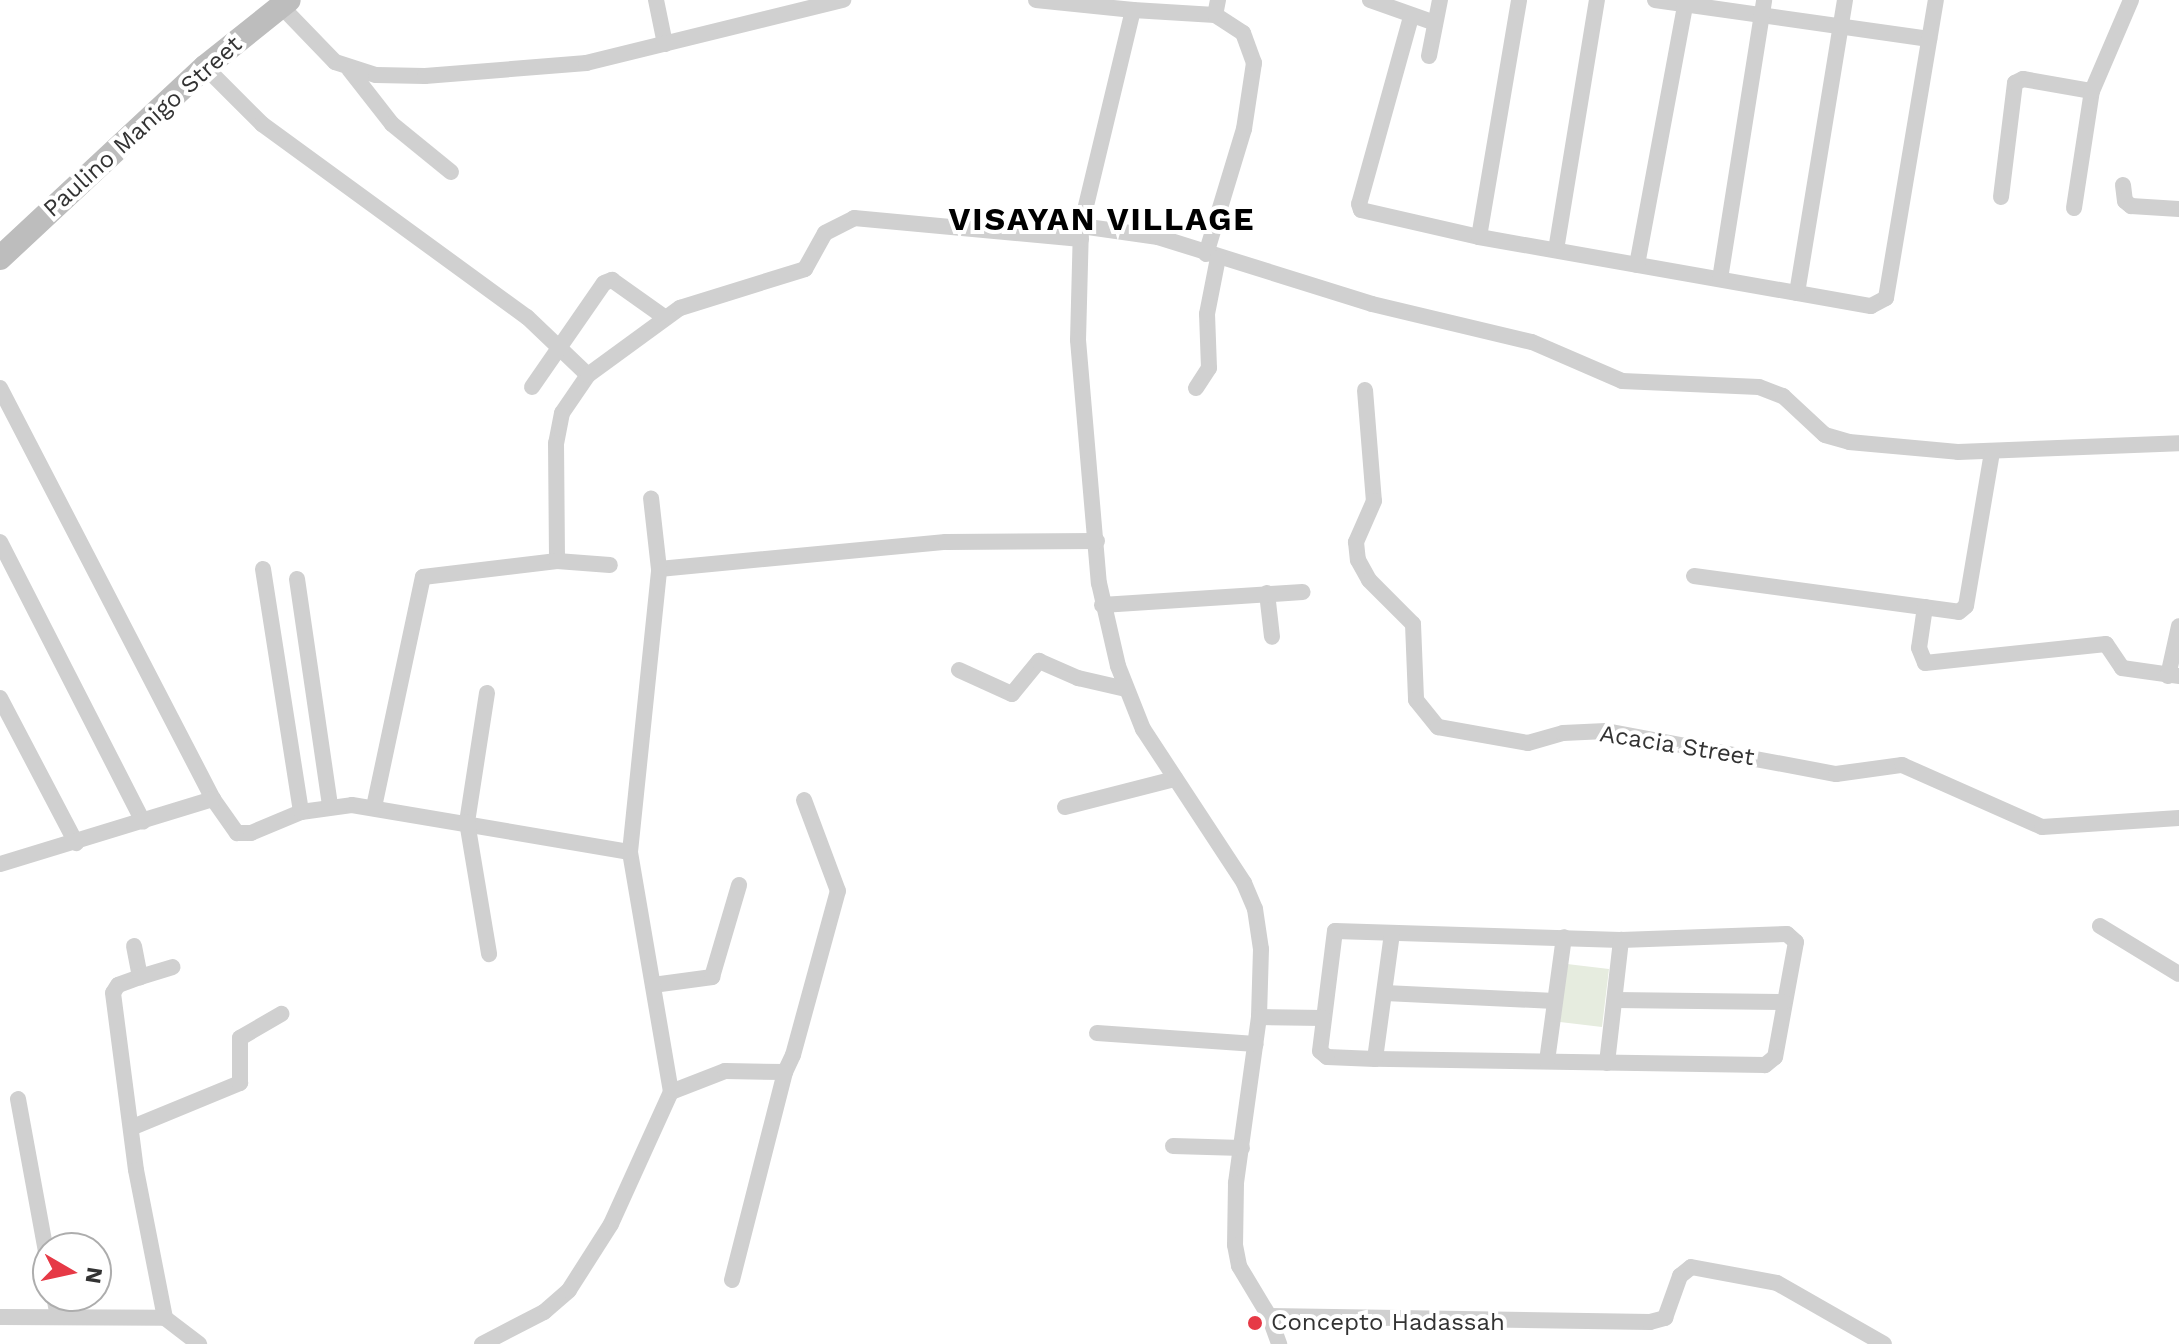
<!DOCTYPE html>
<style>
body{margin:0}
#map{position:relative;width:2179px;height:1344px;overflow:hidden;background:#fff;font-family:"Work Sans",sans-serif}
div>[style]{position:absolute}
.green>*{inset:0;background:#e6ecdf}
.street>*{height:16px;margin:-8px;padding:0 8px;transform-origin:8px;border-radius:8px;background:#d0d0d0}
.secondary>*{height:24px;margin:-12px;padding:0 12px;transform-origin:12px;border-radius:12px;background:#bdbdbd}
.dots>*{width:22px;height:22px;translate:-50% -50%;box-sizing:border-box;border:4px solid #fff;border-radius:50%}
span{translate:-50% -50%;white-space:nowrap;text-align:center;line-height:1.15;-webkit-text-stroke:8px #fff;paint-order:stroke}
.street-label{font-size:24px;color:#333}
.poi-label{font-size:24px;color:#333}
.left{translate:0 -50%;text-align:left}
.district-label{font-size:32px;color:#000;font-weight:700;letter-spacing:2px}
.north{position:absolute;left:32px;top:1232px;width:80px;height:80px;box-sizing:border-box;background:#fff;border:2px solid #adadad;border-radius:50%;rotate:99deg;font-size:22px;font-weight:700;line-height:32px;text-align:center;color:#333}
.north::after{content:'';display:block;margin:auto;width:28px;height:36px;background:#e63946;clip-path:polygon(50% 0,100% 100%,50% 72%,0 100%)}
</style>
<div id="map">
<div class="green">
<i style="clip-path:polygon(1567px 964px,1609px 969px,1602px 1027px,1560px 1022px)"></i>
</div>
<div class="street">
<i style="left:656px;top:0;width:45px;rotate:78.4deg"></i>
<i style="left:1036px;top:0;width:98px;rotate:5.9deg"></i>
<i style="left:1218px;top:0;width:15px;rotate:101deg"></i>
<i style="left:1215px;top:15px;width:82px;rotate:-176.5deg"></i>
<i style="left:1133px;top:10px;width:222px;rotate:103.5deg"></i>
<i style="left:1081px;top:226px;width:114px;rotate:91.5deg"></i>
<i style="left:1078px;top:340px;width:244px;rotate:85.1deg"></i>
<i style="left:1099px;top:583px;width:85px;rotate:77.1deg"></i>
<i style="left:1118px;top:666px;width:68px;rotate:68.4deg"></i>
<i style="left:1143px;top:729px;width:184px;rotate:56.7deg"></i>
<i style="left:1244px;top:883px;width:28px;rotate:67deg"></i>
<i style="left:1255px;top:909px;width:40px;rotate:81.5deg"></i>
<i style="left:1261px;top:949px;width:68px;rotate:91.7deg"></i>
<i style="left:1259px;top:1017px;width:168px;rotate:97.9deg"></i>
<i style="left:1236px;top:1183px;width:62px;rotate:90.9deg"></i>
<i style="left:1235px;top:1245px;width:21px;rotate:79deg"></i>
<i style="left:1239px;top:1266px;width:58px;rotate:59deg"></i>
<i style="left:1269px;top:1316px;width:30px;rotate:70deg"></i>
<i style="left:1370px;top:0;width:69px;rotate:19.5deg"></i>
<i style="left:1655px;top:0;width:277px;rotate:8.1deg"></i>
<i style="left:281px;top:6px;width:78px;rotate:46deg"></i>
<i style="left:335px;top:62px;width:43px;rotate:17.6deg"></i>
<i style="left:376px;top:75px;width:49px;rotate:1.2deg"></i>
<i style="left:425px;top:76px;width:162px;rotate:-4.6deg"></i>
<i style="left:586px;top:63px;width:265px;rotate:-13.8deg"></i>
<i style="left:1411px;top:17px;width:194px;rotate:105.5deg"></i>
<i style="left:1359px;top:204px;width:6px;rotate:72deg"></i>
<i style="left:1361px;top:210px;width:121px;rotate:12.9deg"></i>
<i style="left:1479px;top:237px;width:398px;rotate:10deg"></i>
<i style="left:1871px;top:306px;width:17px;rotate:-28deg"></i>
<i style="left:1886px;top:298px;width:302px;rotate:-80.5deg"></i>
<i style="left:1429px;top:56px;width:57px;rotate:-78.9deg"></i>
<i style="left:205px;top:67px;width:81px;rotate:45deg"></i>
<i style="left:262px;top:124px;width:328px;rotate:36.1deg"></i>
<i style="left:527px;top:317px;width:84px;rotate:43.6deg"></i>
<i style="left:588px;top:375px;width:46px;rotate:124.4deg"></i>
<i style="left:562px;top:413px;width:31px;rotate:101deg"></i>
<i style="left:556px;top:443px;width:118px;rotate:89.5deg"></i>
<i style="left:349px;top:69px;width:70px;rotate:52deg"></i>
<i style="left:392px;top:124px;width:76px;rotate:39.1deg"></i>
<i style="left:2123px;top:185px;width:16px;rotate:83deg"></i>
<i style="left:2125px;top:201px;width:8px;rotate:40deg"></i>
<i style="left:2131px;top:206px;width:48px;rotate:3.6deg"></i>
<i style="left:2001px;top:197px;width:115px;rotate:-83deg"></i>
<i style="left:2015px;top:83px;width:9px;rotate:-27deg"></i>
<i style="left:2023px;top:79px;width:70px;rotate:9.9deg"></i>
<i style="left:2074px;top:208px;width:118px;rotate:-81.3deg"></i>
<i style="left:2092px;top:91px;width:99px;rotate:-66.8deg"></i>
<i style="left:1081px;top:226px;width:78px;rotate:8.1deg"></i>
<i style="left:1158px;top:237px;width:224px;rotate:17.4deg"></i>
<i style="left:1372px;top:304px;width:164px;rotate:13.4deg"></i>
<i style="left:1532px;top:342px;width:98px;rotate:23.4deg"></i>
<i style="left:1622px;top:381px;width:137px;rotate:2.5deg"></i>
<i style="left:1759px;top:387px;width:26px;rotate:21deg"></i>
<i style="left:1783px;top:396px;width:57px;rotate:42.9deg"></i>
<i style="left:1825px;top:435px;width:25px;rotate:16deg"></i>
<i style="left:1849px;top:442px;width:109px;rotate:5.2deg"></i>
<i style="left:1958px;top:452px;width:221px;rotate:-2.3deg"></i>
<i style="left:1479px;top:237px;width:240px;rotate:-80.4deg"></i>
<i style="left:1556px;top:250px;width:253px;rotate:-80.7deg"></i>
<i style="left:1206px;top:254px;width:131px;rotate:-73.1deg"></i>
<i style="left:1244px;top:129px;width:67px;rotate:-81.4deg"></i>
<i style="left:1254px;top:63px;width:32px;rotate:-110deg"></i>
<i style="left:1243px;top:33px;width:33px;rotate:-147deg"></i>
<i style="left:1637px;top:265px;width:269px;rotate:-79.5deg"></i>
<i style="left:1720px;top:279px;width:282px;rotate:-81deg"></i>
<i style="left:1797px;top:293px;width:297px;rotate:-80.7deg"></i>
<i style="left:588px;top:375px;width:114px;rotate:-36.1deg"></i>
<i style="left:680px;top:308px;width:131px;rotate:-17.3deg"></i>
<i style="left:805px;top:269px;width:41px;rotate:-60.9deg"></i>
<i style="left:825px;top:233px;width:33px;rotate:-27deg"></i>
<i style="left:854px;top:218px;width:228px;rotate:5.3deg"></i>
<i style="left:532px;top:387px;width:126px;rotate:-55.3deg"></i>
<i style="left:604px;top:283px;width:9px;rotate:-21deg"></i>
<i style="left:612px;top:280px;width:64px;rotate:35.4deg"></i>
<i style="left:0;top:388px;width:463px;rotate:62.6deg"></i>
<i style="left:213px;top:799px;width:42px;rotate:54.8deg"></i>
<i style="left:237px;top:833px;width:14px"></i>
<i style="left:251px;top:833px;width:54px;rotate:-22.8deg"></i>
<i style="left:301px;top:812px;width:51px;rotate:-7.8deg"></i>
<i style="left:352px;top:805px;width:282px;rotate:9.6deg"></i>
<i style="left:1196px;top:388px;width:24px;rotate:-57deg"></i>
<i style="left:1209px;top:368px;width:54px;rotate:-92.1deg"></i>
<i style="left:1207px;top:314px;width:57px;rotate:-78.9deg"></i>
<i style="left:1365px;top:390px;width:111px;rotate:85.4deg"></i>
<i style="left:1374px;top:501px;width:45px;rotate:113.7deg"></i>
<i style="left:1356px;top:542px;width:18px;rotate:84deg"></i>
<i style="left:1358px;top:560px;width:23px;rotate:61deg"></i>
<i style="left:1369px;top:580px;width:62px;rotate:45deg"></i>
<i style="left:1413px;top:624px;width:76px;rotate:87.7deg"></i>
<i style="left:1416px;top:700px;width:35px;rotate:51deg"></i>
<i style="left:1438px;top:727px;width:91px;rotate:10.1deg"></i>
<i style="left:1528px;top:743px;width:36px;rotate:-16deg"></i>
<i style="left:1563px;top:733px;width:43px;rotate:-2.7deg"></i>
<i style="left:1606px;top:731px;width:234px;rotate:10.6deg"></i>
<i style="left:1836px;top:774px;width:67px;rotate:-7.8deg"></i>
<i style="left:1902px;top:765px;width:153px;rotate:23.9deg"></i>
<i style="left:2042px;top:827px;width:137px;rotate:-3.8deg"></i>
<i style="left:0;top:542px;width:314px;rotate:62.9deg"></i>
<i style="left:263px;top:569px;width:246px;rotate:81.1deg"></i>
<i style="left:659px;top:569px;width:288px;rotate:-5.4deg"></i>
<i style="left:946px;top:542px;width:151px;rotate:-0.4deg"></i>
<i style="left:1694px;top:576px;width:267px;rotate:7.7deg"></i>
<i style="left:1959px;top:612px;width:9px;rotate:-41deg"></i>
<i style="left:1966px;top:606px;width:156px;rotate:-80.4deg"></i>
<i style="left:297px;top:579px;width:229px;rotate:81.7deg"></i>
<i style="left:1267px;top:593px;width:44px;rotate:83.5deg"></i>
<i style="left:1102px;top:605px;width:201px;rotate:-3.7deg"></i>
<i style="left:1925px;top:607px;width:41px;rotate:98.3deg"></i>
<i style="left:1919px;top:648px;width:16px;rotate:68deg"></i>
<i style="left:1925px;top:663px;width:182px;rotate:-6deg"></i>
<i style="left:2106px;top:644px;width:29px;rotate:56deg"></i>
<i style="left:2122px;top:668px;width:58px;rotate:8deg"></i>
<i style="left:959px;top:670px;width:58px;rotate:24.4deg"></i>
<i style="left:1012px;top:694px;width:43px;rotate:-50.7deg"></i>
<i style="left:1039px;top:661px;width:43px;rotate:23.6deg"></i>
<i style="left:1078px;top:678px;width:49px;rotate:12.9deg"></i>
<i style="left:2168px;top:676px;width:51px;rotate:-77.6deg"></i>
<i style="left:487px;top:693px;width:131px;rotate:98.8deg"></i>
<i style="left:467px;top:822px;width:134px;rotate:80.5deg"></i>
<i style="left:0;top:698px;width:164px;rotate:62.3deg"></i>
<i style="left:374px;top:807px;width:235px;rotate:-78deg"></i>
<i style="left:423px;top:577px;width:135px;rotate:-6.8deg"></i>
<i style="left:557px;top:561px;width:53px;rotate:4.3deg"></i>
<i style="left:1065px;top:807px;width:114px;rotate:-14.3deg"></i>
<i style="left:0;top:864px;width:223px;rotate:-17deg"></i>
<i style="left:2100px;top:926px;width:92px;rotate:31.3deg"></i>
<i style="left:1335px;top:931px;width:286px;rotate:1.8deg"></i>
<i style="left:1621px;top:940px;width:166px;rotate:-2.1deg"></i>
<i style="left:1787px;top:934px;width:12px;rotate:42deg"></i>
<i style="left:1796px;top:942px;width:117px;rotate:100.3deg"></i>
<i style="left:1775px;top:1057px;width:13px;rotate:141deg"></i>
<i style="left:1765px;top:1065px;width:390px;rotate:-179.1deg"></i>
<i style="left:1375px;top:1059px;width:48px;rotate:-177.6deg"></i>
<i style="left:1327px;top:1057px;width:9px;rotate:-139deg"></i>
<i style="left:1320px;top:1051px;width:121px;rotate:-82.9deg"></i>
<i style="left:134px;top:946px;width:32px;rotate:79deg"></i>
<i style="left:140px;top:977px;width:23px;rotate:160deg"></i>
<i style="left:118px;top:985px;width:9px;rotate:122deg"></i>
<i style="left:113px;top:993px;width:178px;rotate:82.6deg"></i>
<i style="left:136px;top:1170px;width:151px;rotate:78.9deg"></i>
<i style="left:140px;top:977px;width:34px;rotate:-17deg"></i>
<i style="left:653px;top:985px;width:60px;rotate:-7.7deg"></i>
<i style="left:712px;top:977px;width:96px;rotate:-73.6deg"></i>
<i style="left:1385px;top:993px;width:170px;rotate:2.7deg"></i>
<i style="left:1615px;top:1000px;width:169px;rotate:0.7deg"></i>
<i style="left:1259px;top:1017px;width:64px;rotate:0.9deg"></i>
<i style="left:1097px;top:1033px;width:159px;rotate:4deg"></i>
<i style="left:1375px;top:1059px;width:126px;rotate:-82.3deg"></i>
<i style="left:1547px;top:1061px;width:125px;rotate:-82.2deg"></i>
<i style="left:1607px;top:1063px;width:124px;rotate:-83.5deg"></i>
<i style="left:671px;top:1092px;width:58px;rotate:-21.3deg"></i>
<i style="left:725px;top:1071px;width:60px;rotate:1deg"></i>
<i style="left:785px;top:1072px;width:19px;rotate:-65deg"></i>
<i style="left:793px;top:1055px;width:170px;rotate:-74.7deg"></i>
<i style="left:838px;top:891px;width:97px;rotate:-110.5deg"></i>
<i style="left:18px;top:1099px;width:167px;rotate:79.6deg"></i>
<i style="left:133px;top:1127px;width:116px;rotate:-22.4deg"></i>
<i style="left:240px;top:1083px;width:45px;rotate:-90deg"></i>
<i style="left:240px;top:1038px;width:48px;rotate:-30.3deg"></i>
<i style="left:1173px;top:1146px;width:69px;rotate:1.7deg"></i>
<i style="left:732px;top:1280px;width:215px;rotate:-75.7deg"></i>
<i style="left:54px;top:1296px;width:21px;rotate:79deg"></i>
<i style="left:1269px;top:1316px;width:381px;rotate:0.9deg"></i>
<i style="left:1650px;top:1322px;width:16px;rotate:-15deg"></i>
<i style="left:1665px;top:1318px;width:45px;rotate:-70.3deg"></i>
<i style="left:1680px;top:1276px;width:14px;rotate:-39deg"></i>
<i style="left:1691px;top:1267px;width:87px;rotate:10.5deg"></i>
<i style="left:1777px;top:1283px;width:123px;rotate:29.7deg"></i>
<i style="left:0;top:1317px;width:165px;rotate:0.3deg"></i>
<i style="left:165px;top:1318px;width:43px;rotate:37.4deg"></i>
<i style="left:482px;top:1344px;width:70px;rotate:-27.3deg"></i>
<i style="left:544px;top:1312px;width:33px;rotate:-41deg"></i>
<i style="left:569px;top:1290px;width:78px;rotate:-57.5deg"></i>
<i style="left:611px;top:1224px;width:145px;rotate:-65.6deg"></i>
<i style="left:671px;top:1092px;width:243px;rotate:-99.7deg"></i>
<i style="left:630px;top:852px;width:284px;rotate:-84.1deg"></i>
<i style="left:659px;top:569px;width:71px;rotate:-96.4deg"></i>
</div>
<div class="secondary">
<i style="left:0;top:258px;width:280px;rotate:-43deg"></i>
<i style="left:205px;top:67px;width:107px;rotate:-38.6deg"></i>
</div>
<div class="dots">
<i style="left:1255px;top:1323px;background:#e63946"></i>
</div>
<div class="street-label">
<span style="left:143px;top:127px;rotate:-42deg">Paulino Manigo Street</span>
<span style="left:1677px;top:746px;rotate:9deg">Acacia Street</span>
</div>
<div class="poi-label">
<span class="left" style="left:1271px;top:1323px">Concepto Hadassah</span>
</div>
<div class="district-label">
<span style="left:1102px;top:219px">VISAYAN VILLAGE</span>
</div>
<div class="north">N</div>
</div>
